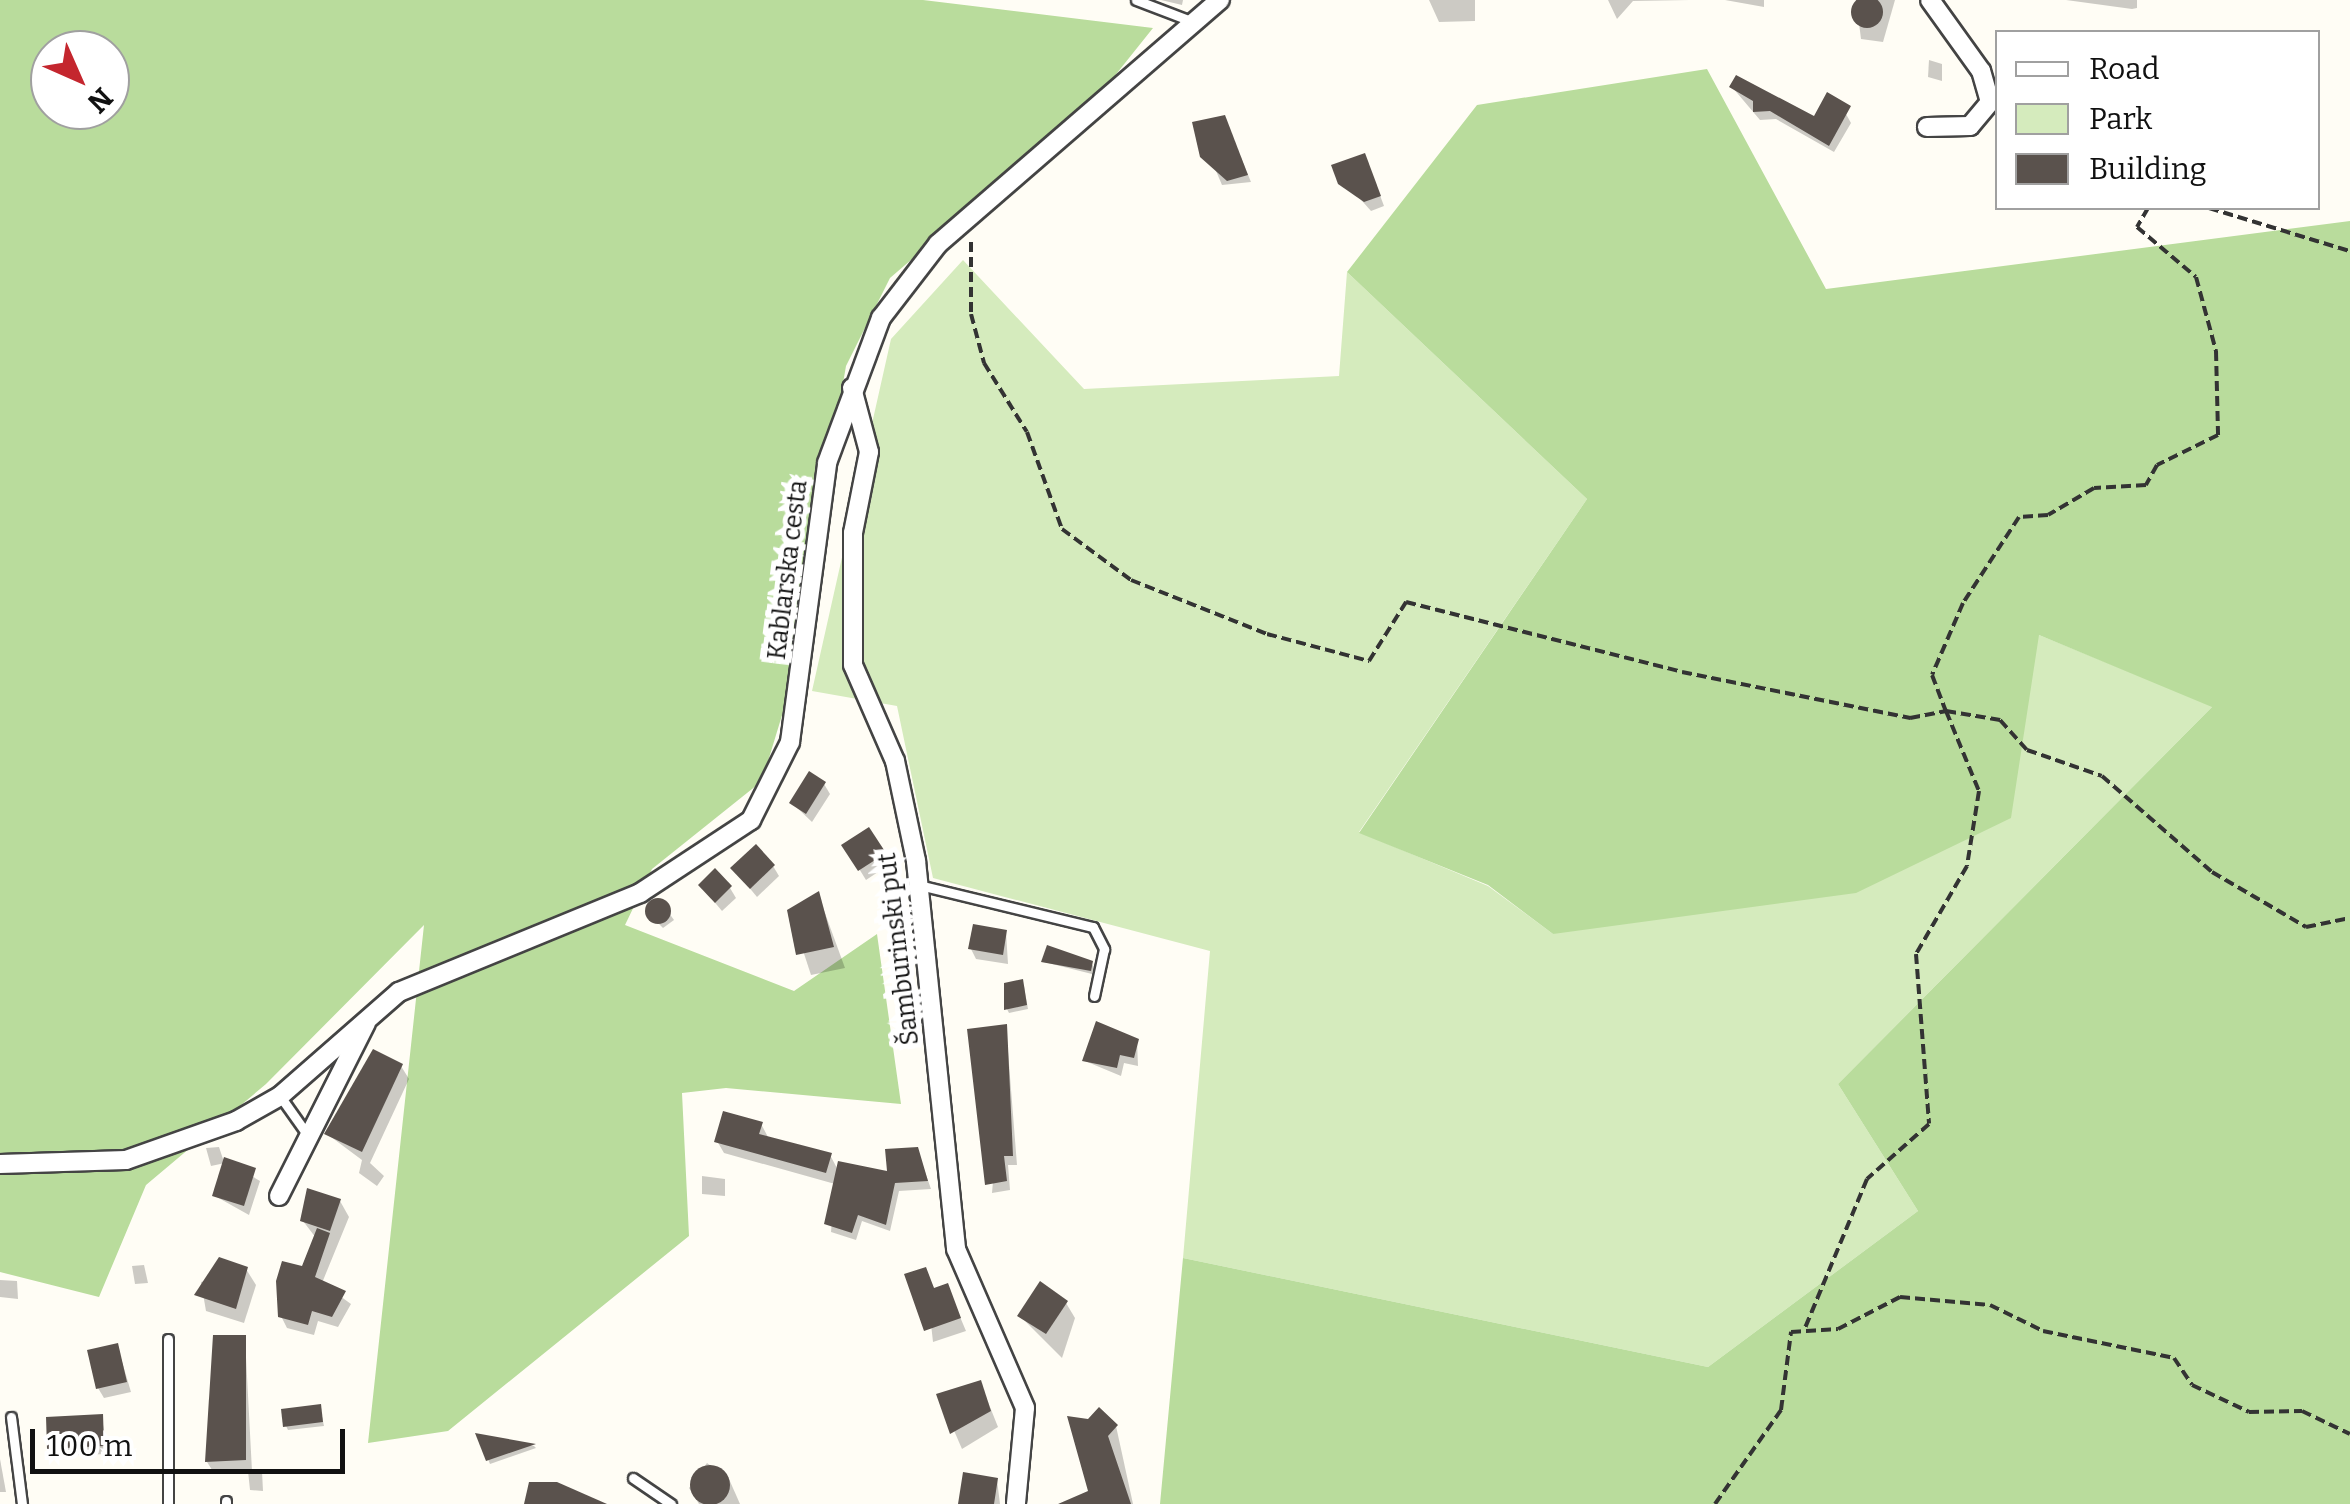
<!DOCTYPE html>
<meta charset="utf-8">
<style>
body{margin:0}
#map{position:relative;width:2350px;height:1504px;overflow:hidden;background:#fffdf5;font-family:Bitter,serif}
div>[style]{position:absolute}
.green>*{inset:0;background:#d5ebbd}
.forest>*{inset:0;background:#b9dc9c}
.shadow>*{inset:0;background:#0003}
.building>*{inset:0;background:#5a524d}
.round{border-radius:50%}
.path>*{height:4px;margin-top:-2px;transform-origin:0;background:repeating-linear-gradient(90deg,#333 0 10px,transparent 0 15px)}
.roads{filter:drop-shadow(2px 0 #444) drop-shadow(-2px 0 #444) drop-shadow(0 2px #444) drop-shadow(0 -2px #444)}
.service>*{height:9px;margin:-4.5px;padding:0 4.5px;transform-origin:4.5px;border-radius:4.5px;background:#fff}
.minor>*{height:18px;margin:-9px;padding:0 9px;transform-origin:9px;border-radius:9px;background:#fff}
span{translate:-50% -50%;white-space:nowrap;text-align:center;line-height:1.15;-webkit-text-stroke:10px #fff;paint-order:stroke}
.street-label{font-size:25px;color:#111}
.legend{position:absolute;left:1995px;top:30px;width:325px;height:180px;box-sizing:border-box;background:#fff;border:2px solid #a0a0a0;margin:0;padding:12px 18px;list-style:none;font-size:30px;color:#111}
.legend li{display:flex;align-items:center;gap:20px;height:50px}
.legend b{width:50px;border:2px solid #a0a0a0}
.north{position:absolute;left:30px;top:30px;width:100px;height:100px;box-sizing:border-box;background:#fff;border:2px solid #a0a0a0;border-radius:50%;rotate:135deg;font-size:28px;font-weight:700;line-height:40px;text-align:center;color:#111}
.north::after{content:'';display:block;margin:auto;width:35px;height:45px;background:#c4262e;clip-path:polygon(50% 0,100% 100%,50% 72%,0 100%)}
.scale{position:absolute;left:30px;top:1429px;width:315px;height:45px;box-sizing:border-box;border:5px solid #111;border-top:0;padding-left:12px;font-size:30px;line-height:35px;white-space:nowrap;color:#111;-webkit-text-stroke:8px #fff;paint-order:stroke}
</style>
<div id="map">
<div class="green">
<i style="clip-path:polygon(963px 260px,1084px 389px,1339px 376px,1347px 272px,1587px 499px,1359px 832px,1488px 886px,1553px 934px,2039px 635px,2213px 706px,1838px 1084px,1918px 1211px,1708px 1367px,1183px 1258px,1210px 951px,933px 878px,897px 706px,812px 691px,891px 339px)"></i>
</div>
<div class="forest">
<i style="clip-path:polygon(evenodd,0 0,923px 0,1153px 28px,1093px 103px,890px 278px,846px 366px,790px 689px,762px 781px,652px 869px,625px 925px,794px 991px,877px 934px,901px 1104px,726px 1088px,682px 1093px,689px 1236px,448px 1431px,368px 1443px,424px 925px,266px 1084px,146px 1185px,99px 1297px,0 1272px,0 0,50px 50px,110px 50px,110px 110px,50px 110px,50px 50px)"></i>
<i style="clip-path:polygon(1707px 69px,1826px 289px,2350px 221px,2350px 1504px,1160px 1504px,1183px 1258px,1708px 1367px,1918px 1211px,1838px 1084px,2212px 707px,2039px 635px,2011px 818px,1856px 893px,1553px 934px,1488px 885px,1359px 833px,1587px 499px,1347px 272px,1477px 105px)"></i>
</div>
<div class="shadow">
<i style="clip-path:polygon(1161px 0,1183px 0,1182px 5px)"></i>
<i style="clip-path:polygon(1429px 0,1475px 0,1475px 21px,1439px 22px)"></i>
<i style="clip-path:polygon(1608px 0,1690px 0,1633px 1px,1617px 19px)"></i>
<i style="clip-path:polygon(1725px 0,1764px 0,1764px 7px)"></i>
<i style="clip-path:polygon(1856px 0,1895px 0,1883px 42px,1861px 39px)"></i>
<i style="clip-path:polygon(2066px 0,2137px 0,2137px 8px,2132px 9px)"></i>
<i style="clip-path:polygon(1929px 60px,1942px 64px,1942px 81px,1928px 77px)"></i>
<i style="clip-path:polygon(1732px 87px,1815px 119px,1846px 114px,1851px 123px,1834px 152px,1776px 119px,1760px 120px)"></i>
<i style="clip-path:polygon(1196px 124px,1240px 155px,1251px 182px,1222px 185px)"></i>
<i style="clip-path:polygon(1369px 166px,1384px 206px,1371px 211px,1340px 176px)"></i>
<i style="clip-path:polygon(824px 784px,830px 794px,812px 822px,792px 803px)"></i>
<i style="clip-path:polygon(868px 831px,890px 864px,866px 880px,845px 846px)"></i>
<i style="clip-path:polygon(773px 866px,779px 876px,757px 897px,733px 868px)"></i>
<i style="clip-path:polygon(701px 886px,730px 888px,736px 898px,722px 911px)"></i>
<i style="clip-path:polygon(818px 894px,845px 968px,811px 975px,790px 911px)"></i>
<i style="clip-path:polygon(659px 899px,674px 920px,663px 928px,645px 910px)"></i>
<i style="clip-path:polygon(1006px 932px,1008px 964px,976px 959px,971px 949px)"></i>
<i style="clip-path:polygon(1044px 962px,1091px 963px,1094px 967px,1092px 974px)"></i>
<i style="clip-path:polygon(1024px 986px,1028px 1009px,1009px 1013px,1007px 1009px)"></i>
<i style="clip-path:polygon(1006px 1026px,1017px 1165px,1008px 1165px,1010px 1190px,992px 1193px)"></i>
<i style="clip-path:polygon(1137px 1041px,1138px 1066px,1124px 1063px,1121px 1076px,1085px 1061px)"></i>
<i style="clip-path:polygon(401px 1066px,409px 1079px,370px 1163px,384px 1176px,377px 1186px,359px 1173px,362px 1160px,327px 1134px)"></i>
<i style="clip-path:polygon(761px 1124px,768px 1137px,830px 1155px,838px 1170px,890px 1174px,917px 1149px,931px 1189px,899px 1191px,890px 1231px,862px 1221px,856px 1240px,831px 1232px,835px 1184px,724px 1153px,717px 1141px)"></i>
<i style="clip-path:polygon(219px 1147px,223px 1159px,260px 1181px,249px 1215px,215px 1196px,225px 1163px,211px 1166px,206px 1148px)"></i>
<i style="clip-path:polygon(702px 1176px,725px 1179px,725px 1196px,702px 1194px)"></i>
<i style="clip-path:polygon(340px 1201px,349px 1217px,322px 1283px,351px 1304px,338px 1327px,318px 1321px,314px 1335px,287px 1328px,281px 1316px,316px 1238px,303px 1221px)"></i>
<i style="clip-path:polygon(144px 1265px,148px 1283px,135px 1284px,132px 1266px)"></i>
<i style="clip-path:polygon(246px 1269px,256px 1285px,244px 1323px,206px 1311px,201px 1282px)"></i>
<i style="clip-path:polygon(925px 1270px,935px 1290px,947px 1286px,966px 1331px,933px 1342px)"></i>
<i style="clip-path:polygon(0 1280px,17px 1281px,18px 1299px,0 1297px)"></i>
<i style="clip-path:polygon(1066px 1303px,1075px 1318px,1062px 1358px,1020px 1316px)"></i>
<i style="clip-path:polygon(245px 1338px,252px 1471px,262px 1471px,263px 1491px,250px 1490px,248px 1471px,214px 1473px,207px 1462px)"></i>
<i style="clip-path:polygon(117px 1345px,131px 1392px,104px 1398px,98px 1388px)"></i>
<i style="clip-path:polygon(980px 1382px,998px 1427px,962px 1449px,939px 1396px)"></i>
<i style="clip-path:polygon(320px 1407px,324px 1426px,288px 1430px,286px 1426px)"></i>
<i style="clip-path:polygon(102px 1417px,107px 1454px,54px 1456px,49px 1448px)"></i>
<i style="clip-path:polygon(1070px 1419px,1116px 1426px,1133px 1504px,1098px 1504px)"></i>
<i style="clip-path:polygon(479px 1437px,534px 1446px,536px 1448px,490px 1464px)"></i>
<i style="clip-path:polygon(0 1459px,6px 1492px,0 1492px)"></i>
<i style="clip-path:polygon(707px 1463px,729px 1479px,740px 1504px,699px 1504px,689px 1488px)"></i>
<i style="clip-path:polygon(997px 1480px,1000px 1504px,960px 1504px)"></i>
</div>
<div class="building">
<i class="round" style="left:1851px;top:-4px;width:32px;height:32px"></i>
<i style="clip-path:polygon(1736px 75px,1814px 116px,1827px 92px,1851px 106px,1829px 146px,1770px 111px,1753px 112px,1753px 101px,1729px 87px)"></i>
<i style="clip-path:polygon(1225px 115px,1248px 175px,1227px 181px,1200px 157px,1192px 122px)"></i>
<i style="clip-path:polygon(1365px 153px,1381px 196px,1364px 202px,1338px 184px,1331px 165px)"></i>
<i style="clip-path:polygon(809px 771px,826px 782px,806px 814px,789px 803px)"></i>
<i style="clip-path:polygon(869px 827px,886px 853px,858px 871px,841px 845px)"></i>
<i style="clip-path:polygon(756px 844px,775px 865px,750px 889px,730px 868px)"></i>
<i style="clip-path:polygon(715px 868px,732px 886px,715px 903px,698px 885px)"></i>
<i style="clip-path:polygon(819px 891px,834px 947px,796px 955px,787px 910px)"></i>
<i class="round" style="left:645px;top:898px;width:26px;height:26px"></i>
<i style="clip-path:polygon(973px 924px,1007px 930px,1003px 955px,968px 949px)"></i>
<i style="clip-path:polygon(1047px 945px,1093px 961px,1091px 971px,1041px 962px)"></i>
<i style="clip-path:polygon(1023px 979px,1027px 1005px,1004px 1010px,1004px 983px)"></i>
<i style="clip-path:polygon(1096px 1021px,1139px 1039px,1134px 1058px,1120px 1055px,1117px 1068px,1082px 1061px)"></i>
<i style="clip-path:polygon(1007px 1024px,1013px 1156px,1004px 1156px,1007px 1181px,985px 1185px,967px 1029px)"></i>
<i style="clip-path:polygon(373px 1049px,403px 1064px,362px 1152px,324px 1134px)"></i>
<i style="clip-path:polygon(723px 1111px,763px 1122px,759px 1134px,832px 1153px,826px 1173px,714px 1142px)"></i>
<i style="clip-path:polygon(918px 1147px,928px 1181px,895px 1183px,886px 1225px,858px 1215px,852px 1233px,824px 1224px,838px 1161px,887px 1171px,885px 1149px)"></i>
<i style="clip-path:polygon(224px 1157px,256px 1168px,244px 1206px,212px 1196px)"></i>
<i style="clip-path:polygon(307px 1188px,341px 1199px,330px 1231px,300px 1221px)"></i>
<i style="clip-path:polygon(317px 1228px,330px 1233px,315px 1277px,346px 1291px,332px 1317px,312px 1311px,308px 1325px,278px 1317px,276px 1281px,282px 1261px,302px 1266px)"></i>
<i style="clip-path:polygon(219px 1257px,248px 1267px,236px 1309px,194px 1295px)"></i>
<i style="clip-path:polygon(926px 1267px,934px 1288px,948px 1283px,961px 1318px,924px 1331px,904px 1274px)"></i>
<i style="clip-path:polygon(1040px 1281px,1068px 1301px,1046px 1334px,1017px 1316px)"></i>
<i style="clip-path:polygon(213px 1335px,246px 1335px,246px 1460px,205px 1462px)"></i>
<i style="clip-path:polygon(118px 1343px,127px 1382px,96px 1389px,87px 1350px)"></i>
<i style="clip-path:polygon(981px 1380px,991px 1411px,950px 1434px,936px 1394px)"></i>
<i style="clip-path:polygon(321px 1404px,323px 1422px,283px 1427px,281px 1409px)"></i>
<i style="clip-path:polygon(1099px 1407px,1118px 1425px,1108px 1436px,1131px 1504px,1058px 1504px,1088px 1491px,1067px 1416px,1088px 1419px)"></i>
<i style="clip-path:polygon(103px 1414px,104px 1446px,47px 1449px,46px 1417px)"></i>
<i style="clip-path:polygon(475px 1433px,536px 1444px,486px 1461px)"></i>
<i class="round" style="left:690px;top:1465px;width:40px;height:40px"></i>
<i style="clip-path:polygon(963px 1472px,998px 1478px,994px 1504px,958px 1504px)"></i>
<i style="clip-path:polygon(529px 1482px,557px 1482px,607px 1504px,524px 1504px)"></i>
</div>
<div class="path">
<i style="left:2148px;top:208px;width:22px;rotate:120deg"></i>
<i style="left:2137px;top:227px;width:77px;rotate:40.3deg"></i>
<i style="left:2196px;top:277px;width:77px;rotate:74.9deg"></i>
<i style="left:2216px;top:351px;width:84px;rotate:88.6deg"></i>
<i style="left:2218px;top:435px;width:68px;rotate:153.8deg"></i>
<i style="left:2157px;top:465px;width:23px;rotate:119deg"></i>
<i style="left:2146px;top:485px;width:52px;rotate:176.7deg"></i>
<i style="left:2094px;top:488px;width:53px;rotate:149.6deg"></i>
<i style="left:2048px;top:515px;width:29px;rotate:176deg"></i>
<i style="left:2019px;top:517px;width:103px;rotate:123.1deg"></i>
<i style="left:1963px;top:603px;width:78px;rotate:113.3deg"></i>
<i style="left:1932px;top:675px;width:39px;rotate:69deg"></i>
<i style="left:1946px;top:711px;width:55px;rotate:9.5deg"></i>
<i style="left:2000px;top:720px;width:40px;rotate:48deg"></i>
<i style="left:2027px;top:750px;width:79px;rotate:19.1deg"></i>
<i style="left:2102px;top:776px;width:146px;rotate:41.1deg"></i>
<i style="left:2212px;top:872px;width:109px;rotate:30.3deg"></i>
<i style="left:2306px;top:927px;width:45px;rotate:-11.6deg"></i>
<i style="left:2209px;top:208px;width:147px;rotate:17deg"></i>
<i style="left:971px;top:242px;width:72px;rotate:90deg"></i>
<i style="left:971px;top:314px;width:51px;rotate:75.1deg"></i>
<i style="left:984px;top:363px;width:81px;rotate:58.1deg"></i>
<i style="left:1027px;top:432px;width:103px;rotate:70.2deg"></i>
<i style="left:1062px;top:529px;width:86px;rotate:36.5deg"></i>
<i style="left:1131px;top:580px;width:146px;rotate:21.7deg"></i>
<i style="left:1267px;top:634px;width:106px;rotate:14.8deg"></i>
<i style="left:1369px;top:661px;width:70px;rotate:-57.9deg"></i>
<i style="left:1406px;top:602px;width:285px;rotate:14.2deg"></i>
<i style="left:1682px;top:672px;width:233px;rotate:11.4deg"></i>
<i style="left:1910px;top:718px;width:37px;rotate:-11deg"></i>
<i style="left:1946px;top:711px;width:87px;rotate:67.6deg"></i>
<i style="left:1979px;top:791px;width:76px;rotate:99.1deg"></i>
<i style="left:1967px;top:866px;width:102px;rotate:120.1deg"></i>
<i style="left:1916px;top:954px;width:170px;rotate:85.6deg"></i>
<i style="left:1929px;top:1124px;width:83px;rotate:138.4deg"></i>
<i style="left:1867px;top:1179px;width:161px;rotate:112.6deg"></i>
<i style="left:1715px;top:1504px;width:115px;rotate:-54.9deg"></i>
<i style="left:1781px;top:1410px;width:79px;rotate:-82.7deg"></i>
<i style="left:1791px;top:1332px;width:47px;rotate:-3.7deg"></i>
<i style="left:1838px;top:1329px;width:70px;rotate:-27.3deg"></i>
<i style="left:1900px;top:1297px;width:90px;rotate:5.1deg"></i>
<i style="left:1990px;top:1305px;width:59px;rotate:26.1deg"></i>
<i style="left:2043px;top:1331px;width:134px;rotate:11.6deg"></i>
<i style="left:2174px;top:1358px;width:32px;rotate:56deg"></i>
<i style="left:2192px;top:1385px;width:63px;rotate:25.3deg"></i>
<i style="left:2249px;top:1412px;width:53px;rotate:-1.1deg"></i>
<i style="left:2302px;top:1411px;width:53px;rotate:25.6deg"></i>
</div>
<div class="roads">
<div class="service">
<i style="left:1136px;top:0;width:59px;rotate:20.9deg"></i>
<i style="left:919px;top:885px;width:179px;rotate:13.6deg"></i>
<i style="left:1093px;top:927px;width:25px;rotate:63deg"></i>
<i style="left:1104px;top:949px;width:48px;rotate:102deg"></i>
<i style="left:280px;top:1096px;width:50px;rotate:54.7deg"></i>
<i style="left:11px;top:1417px;width:88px;rotate:82.8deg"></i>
<i style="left:633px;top:1478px;width:46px;rotate:34.4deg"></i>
<i style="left:168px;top:1504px;width:165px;rotate:-90deg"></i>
<i style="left:226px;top:1504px;width:3px;rotate:-90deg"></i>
</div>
<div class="minor">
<i style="left:1927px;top:127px;width:43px;rotate:-1.3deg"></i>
<i style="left:1970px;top:126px;width:31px;rotate:-50deg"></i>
<i style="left:1990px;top:102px;width:32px;rotate:-106deg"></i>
<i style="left:1981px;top:71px;width:87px;rotate:-125.7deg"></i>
<i style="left:852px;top:388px;width:66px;rotate:75.1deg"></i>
<i style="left:869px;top:452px;width:83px;rotate:101.2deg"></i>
<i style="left:853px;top:533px;width:132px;rotate:90deg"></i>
<i style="left:853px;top:665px;width:105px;rotate:66.4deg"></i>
<i style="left:895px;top:761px;width:102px;rotate:78.1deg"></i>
<i style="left:916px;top:861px;width:390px;rotate:84.1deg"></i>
<i style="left:956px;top:1249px;width:173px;rotate:66.5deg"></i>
<i style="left:1025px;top:1408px;width:96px;rotate:95.4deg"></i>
<i style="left:0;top:1164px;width:126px;rotate:-1.8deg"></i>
<i style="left:126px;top:1160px;width:117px;rotate:-19.5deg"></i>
<i style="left:236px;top:1121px;width:51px;rotate:-29.6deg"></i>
<i style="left:280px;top:1096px;width:158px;rotate:-41.2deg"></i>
<i style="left:399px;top:992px;width:261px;rotate:-22.3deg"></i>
<i style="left:640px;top:893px;width:133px;rotate:-33.3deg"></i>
<i style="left:751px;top:820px;width:87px;rotate:-63.4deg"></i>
<i style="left:790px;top:742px;width:281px;rotate:-82.4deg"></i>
<i style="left:827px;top:463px;width:155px;rotate:-69.6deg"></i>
<i style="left:881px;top:318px;width:93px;rotate:-52.4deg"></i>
<i style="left:938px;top:244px;width:373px;rotate:-40.9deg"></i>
<i style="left:279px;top:1196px;width:194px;rotate:-63.3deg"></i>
</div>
</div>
<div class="street-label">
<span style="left:788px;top:570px;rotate:-83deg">Kablarska cesta</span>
<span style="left:899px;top:949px;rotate:-97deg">Šamburinski put</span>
</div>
<ul class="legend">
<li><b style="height:12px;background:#fff"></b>Road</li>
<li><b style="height:28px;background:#d5ebbd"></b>Park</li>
<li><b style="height:28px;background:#5a524d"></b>Building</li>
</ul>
<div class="north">N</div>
<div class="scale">100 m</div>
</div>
